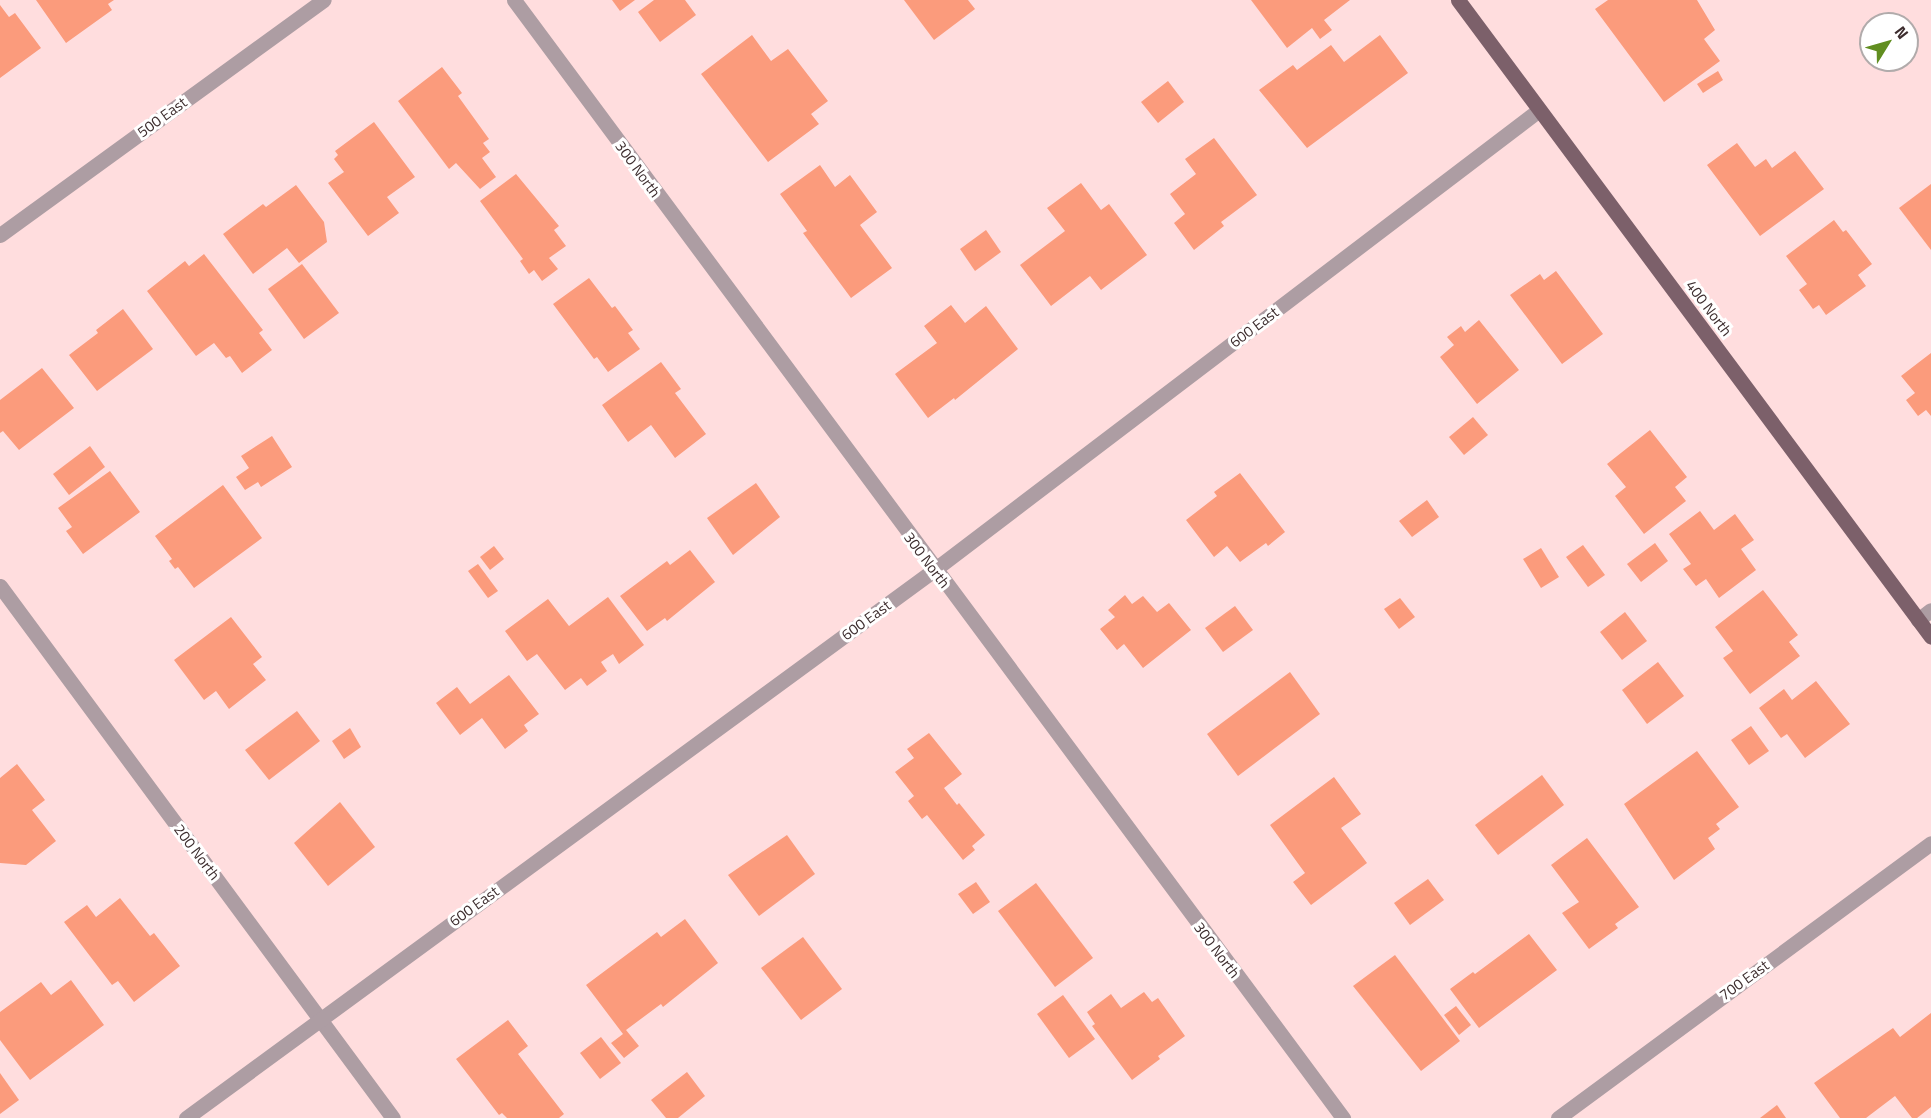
<!DOCTYPE html>
<style>
body{margin:0}
#map{position:relative;width:1931px;height:1118px;overflow:hidden;background:#ffddde;font-family:"Titillium Web",sans-serif}
div>[style]{position:absolute}
.building>*{inset:0;background:#fb9b7c}
.minor>*{height:15px;margin:-7.5px;padding:0 7.5px;transform-origin:7.5px;border-radius:7.5px;background:#ad9da3}
.major>*{height:15px;margin:-7.5px;padding:0 7.5px;transform-origin:7.5px;border-radius:7.5px;background:#7c606a}
span{translate:-50% -50%;white-space:nowrap;text-align:center;line-height:1.15;-webkit-text-stroke:6px #fff;paint-order:stroke}
.street-label{font-size:15px;color:#3d2d2e}
.north{position:absolute;left:1859px;top:12px;width:60px;height:60px;box-sizing:border-box;background:#fff;border:2px solid #b1abab;border-radius:50%;rotate:53deg;font-size:16px;font-weight:700;line-height:24px;text-align:center;color:#3d2d2e}
.north::after{content:'';display:block;margin:auto;width:21px;height:27px;background:#618e20;clip-path:polygon(50% 0,100% 100%,50% 72%,0 100%)}
</style>
<div id="map">
<div class="building">
<i style="clip-path:polygon(36px 0,114px 0,108px 4px,112px 10px,66px 43px)"></i>
<i style="clip-path:polygon(612px 0,635px 0,620px 11px)"></i>
<i style="clip-path:polygon(654px 0,685px 0,696px 15px,660px 42px,638px 12px)"></i>
<i style="clip-path:polygon(904px 0,968px 0,975px 9px,934px 40px)"></i>
<i style="clip-path:polygon(1251px 0,1350px 0,1324px 20px,1332px 30px,1320px 39px,1312px 28px,1287px 48px)"></i>
<i style="clip-path:polygon(1608px 0,1697px 0,1715px 30px,1704px 39px,1720px 61px,1664px 102px,1595px 9px)"></i>
<i style="clip-path:polygon(0 5px,9px 17px,15px 13px,41px 48px,0 78px)"></i>
<i style="clip-path:polygon(752px 35px,771px 61px,788px 49px,828px 101px,811px 114px,819px 124px,768px 162px,701px 74px)"></i>
<i style="clip-path:polygon(1380px 35px,1408px 73px,1307px 148px,1259px 90px,1293px 65px,1297px 70px,1331px 45px,1344px 62px)"></i>
<i style="clip-path:polygon(442px 67px,462px 93px,458px 96px,489px 139px,483px 143px,490px 152px,482px 158px,496px 177px,480px 189px,456px 163px,449px 169px,398px 101px)"></i>
<i style="clip-path:polygon(1718px 71px,1723px 80px,1703px 93px,1697px 84px)"></i>
<i style="clip-path:polygon(1168px 81px,1184px 102px,1158px 123px,1141px 102px)"></i>
<i style="clip-path:polygon(374px 122px,415px 177px,387px 197px,399px 213px,368px 236px,328px 183px,344px 172px,334px 159px,338px 155px,335px 151px)"></i>
<i style="clip-path:polygon(1214px 138px,1257px 195px,1221px 222px,1224px 226px,1194px 250px,1174px 223px,1185px 214px,1170px 194px,1196px 174px,1185px 159px)"></i>
<i style="clip-path:polygon(1737px 143px,1755px 167px,1766px 159px,1772px 168px,1795px 151px,1824px 189px,1760px 236px,1707px 165px)"></i>
<i style="clip-path:polygon(820px 165px,835px 187px,850px 175px,877px 212px,860px 225px,892px 268px,851px 298px,803px 233px,807px 231px,780px 194px)"></i>
<i style="clip-path:polygon(516px 174px,559px 226px,554px 230px,566px 246px,549px 258px,558px 269px,542px 281px,534px 270px,529px 274px,520px 261px,523px 259px,480px 201px)"></i>
<i style="clip-path:polygon(1081px 183px,1101px 210px,1109px 204px,1147px 255px,1101px 290px,1090px 276px,1051px 306px,1020px 265px,1065px 231px,1047px 208px)"></i>
<i style="clip-path:polygon(1931px 184px,1931px 250px,1899px 208px)"></i>
<i style="clip-path:polygon(296px 185px,324px 222px,327px 242px,299px 263px,287px 248px,253px 274px,223px 234px,263px 204px,266px 207px)"></i>
<i style="clip-path:polygon(1834px 220px,1843px 232px,1846px 230px,1872px 264px,1858px 275px,1866px 286px,1826px 315px,1819px 305px,1813px 309px,1799px 290px,1807px 284px,1786px 256px)"></i>
<i style="clip-path:polygon(986px 230px,1001px 252px,975px 271px,960px 249px)"></i>
<i style="clip-path:polygon(204px 254px,263px 330px,259px 333px,272px 350px,242px 373px,230px 356px,226px 358px,214px 343px,196px 356px,147px 291px,185px 261px,189px 266px)"></i>
<i style="clip-path:polygon(302px 264px,339px 313px,304px 339px,268px 289px)"></i>
<i style="clip-path:polygon(1556px 271px,1603px 334px,1562px 364px,1510px 295px,1540px 274px,1544px 280px)"></i>
<i style="clip-path:polygon(589px 278px,612px 308px,615px 306px,633px 330px,628px 333px,640px 349px,608px 372px,597px 357px,594px 359px,553px 304px)"></i>
<i style="clip-path:polygon(951px 305px,965px 323px,986px 306px,1018px 349px,955px 400px,954px 398px,928px 418px,895px 374px,937px 343px,924px 326px)"></i>
<i style="clip-path:polygon(123px 309px,153px 349px,97px 391px,69px 355px,98px 333px,96px 330px)"></i>
<i style="clip-path:polygon(1479px 320px,1519px 370px,1477px 404px,1440px 357px,1454px 345px,1447px 337px,1461px 326px,1465px 332px)"></i>
<i style="clip-path:polygon(1931px 353px,1931px 416px,1926px 410px,1918px 416px,1906px 400px,1915px 393px,1901px 376px)"></i>
<i style="clip-path:polygon(661px 362px,681px 389px,675px 393px,706px 434px,675px 458px,651px 425px,628px 442px,602px 405px)"></i>
<i style="clip-path:polygon(42px 368px,74px 408px,19px 450px,3px 431px,0 433px,0 400px)"></i>
<i style="clip-path:polygon(1473px 417px,1488px 435px,1464px 455px,1449px 437px)"></i>
<i style="clip-path:polygon(1650px 430px,1687px 477px,1675px 487px,1686px 501px,1644px 534px,1615px 496px,1626px 487px,1607px 464px)"></i>
<i style="clip-path:polygon(272px 436px,292px 467px,261px 487px,258px 482px,245px 490px,236px 477px,249px 468px,241px 456px)"></i>
<i style="clip-path:polygon(90px 446px,105px 467px,69px 495px,53px 474px)"></i>
<i style="clip-path:polygon(110px 471px,140px 512px,83px 554px,66px 531px,72px 527px,58px 508px)"></i>
<i style="clip-path:polygon(1240px 473px,1285px 532px,1268px 546px,1266px 543px,1240px 562px,1227px 546px,1214px 557px,1186px 520px,1217px 496px,1214px 492px)"></i>
<i style="clip-path:polygon(756px 483px,780px 517px,733px 555px,707px 518px)"></i>
<i style="clip-path:polygon(223px 485px,262px 538px,194px 588px,178px 567px,175px 569px,169px 561px,172px 559px,155px 536px)"></i>
<i style="clip-path:polygon(1427px 500px,1439px 517px,1412px 537px,1399px 521px)"></i>
<i style="clip-path:polygon(1700px 511px,1714px 530px,1735px 514px,1754px 540px,1741px 549px,1756px 570px,1719px 598px,1706px 579px,1696px 586px,1683px 569px,1691px 564px,1669px 534px)"></i>
<i style="clip-path:polygon(1655px 543px,1668px 561px,1641px 582px,1627px 564px)"></i>
<i style="clip-path:polygon(1583px 545px,1605px 575px,1588px 587px,1566px 557px)"></i>
<i style="clip-path:polygon(494px 546px,504px 559px,490px 570px,480px 557px)"></i>
<i style="clip-path:polygon(1541px 548px,1559px 577px,1541px 588px,1523px 559px)"></i>
<i style="clip-path:polygon(690px 550px,715px 582px,667px 621px,665px 618px,647px 631px,620px 596px,667px 561px,670px 565px)"></i>
<i style="clip-path:polygon(478px 564px,498px 591px,488px 598px,468px 571px)"></i>
<i style="clip-path:polygon(1763px 590px,1798px 635px,1789px 642px,1800px 656px,1750px 694px,1723px 658px,1733px 651px,1715px 627px)"></i>
<i style="clip-path:polygon(1125px 595px,1132px 604px,1143px 596px,1157px 612px,1169px 603px,1191px 630px,1143px 668px,1124px 644px,1117px 650px,1100px 629px,1115px 617px,1108px 610px)"></i>
<i style="clip-path:polygon(608px 597px,644px 645px,619px 664px,613px 654px,601px 662px,607px 671px,587px 686px,581px 678px,565px 690px,537px 654px,527px 661px,505px 631px,548px 599px,569px 626px)"></i>
<i style="clip-path:polygon(1400px 598px,1415px 617px,1399px 629px,1384px 609px)"></i>
<i style="clip-path:polygon(1235px 606px,1253px 630px,1223px 652px,1205px 628px)"></i>
<i style="clip-path:polygon(1625px 612px,1647px 641px,1622px 660px,1600px 632px)"></i>
<i style="clip-path:polygon(231px 617px,262px 657px,253px 664px,266px 680px,229px 709px,216px 691px,204px 700px,174px 660px)"></i>
<i style="clip-path:polygon(1658px 662px,1684px 696px,1647px 724px,1622px 690px)"></i>
<i style="clip-path:polygon(1290px 672px,1320px 714px,1238px 776px,1207px 734px)"></i>
<i style="clip-path:polygon(509px 675px,539px 714px,524px 725px,528px 731px,505px 749px,482px 718px,460px 735px,436px 703px,457px 687px,470px 704px)"></i>
<i style="clip-path:polygon(1816px 681px,1850px 724px,1805px 758px,1787px 734px,1781px 738px,1759px 708px,1784px 689px,1792px 700px)"></i>
<i style="clip-path:polygon(297px 711px,320px 741px,269px 780px,245px 750px)"></i>
<i style="clip-path:polygon(1751px 726px,1769px 751px,1749px 765px,1731px 740px)"></i>
<i style="clip-path:polygon(350px 728px,361px 747px,344px 759px,332px 741px)"></i>
<i style="clip-path:polygon(929px 733px,962px 774px,944px 788px,957px 805px,959px 803px,985px 835px,972px 846px,975px 850px,963px 860px,927px 815px,922px 819px,908px 801px,914px 796px,895px 772px,914px 758px,907px 749px)"></i>
<i style="clip-path:polygon(1697px 751px,1739px 807px,1716px 824px,1720px 829px,1708px 838px,1715px 849px,1674px 880px,1624px 804px)"></i>
<i style="clip-path:polygon(17px 764px,45px 800px,32px 810px,56px 841px,26px 865px,0 863px,0 778px)"></i>
<i style="clip-path:polygon(1542px 775px,1564px 805px,1498px 855px,1475px 825px)"></i>
<i style="clip-path:polygon(1334px 777px,1361px 814px,1341px 828px,1367px 863px,1311px 905px,1293px 882px,1305px 873px,1270px 825px)"></i>
<i style="clip-path:polygon(340px 802px,375px 847px,328px 886px,294px 843px)"></i>
<i style="clip-path:polygon(787px 835px,815px 874px,759px 916px,728px 875px)"></i>
<i style="clip-path:polygon(1587px 838px,1639px 907px,1615px 924px,1618px 928px,1589px 949px,1562px 913px,1579px 902px,1551px 865px)"></i>
<i style="clip-path:polygon(1428px 879px,1444px 900px,1410px 925px,1394px 903px)"></i>
<i style="clip-path:polygon(976px 882px,990px 902px,973px 914px,958px 894px)"></i>
<i style="clip-path:polygon(1036px 883px,1093px 958px,1055px 987px,998px 911px)"></i>
<i style="clip-path:polygon(120px 898px,150px 936px,154px 933px,180px 966px,134px 1002px,118px 981px,112px 985px,64px 922px,87px 905px,96px 917px)"></i>
<i style="clip-path:polygon(685px 919px,718px 963px,663px 1007px,661px 1004px,626px 1030px,639px 1046px,624px 1058px,611px 1043px,623px 1034px,586px 985px,657px 932px,661px 937px)"></i>
<i style="clip-path:polygon(1529px 934px,1557px 970px,1479px 1028px,1450px 989px,1473px 972px,1475px 974px)"></i>
<i style="clip-path:polygon(803px 937px,842px 989px,801px 1020px,761px 968px)"></i>
<i style="clip-path:polygon(1395px 955px,1460px 1041px,1421px 1071px,1353px 986px)"></i>
<i style="clip-path:polygon(71px 980px,104px 1025px,30px 1080px,0 1040px,0 1012px,41px 982px,51px 995px)"></i>
<i style="clip-path:polygon(1144px 992px,1152px 1002px,1158px 998px,1185px 1036px,1158px 1056px,1160px 1059px,1132px 1080px,1092px 1026px,1095px 1024px,1087px 1012px,1111px 994px,1121px 1008px)"></i>
<i style="clip-path:polygon(1063px 995px,1095px 1039px,1069px 1058px,1037px 1014px)"></i>
<i style="clip-path:polygon(1456px 1006px,1471px 1025px,1459px 1035px,1444px 1015px)"></i>
<i style="clip-path:polygon(1931px 1013px,1931px 1107px,1917px 1118px,1912px 1118px,1895px 1096px,1866px 1118px,1840px 1118px,1814px 1083px,1893px 1028px,1900px 1037px)"></i>
<i style="clip-path:polygon(508px 1020px,528px 1046px,518px 1054px,564px 1114px,559px 1118px,507px 1118px,502px 1113px,499px 1115px,456px 1059px)"></i>
<i style="clip-path:polygon(601px 1037px,621px 1063px,600px 1079px,580px 1053px)"></i>
<i style="clip-path:polygon(687px 1072px,705px 1096px,678px 1118px,666px 1118px,651px 1100px)"></i>
<i style="clip-path:polygon(0 1073px,19px 1100px,0 1114px)"></i>
<i style="clip-path:polygon(1777px 1105px,1786px 1118px,1760px 1118px)"></i>
</div>
<div class="minor">
<i style="left:514px;top:0;width:1392px;rotate:53.44deg"></i>
<i style="left:0;top:235px;width:400px;rotate:-36deg"></i>
<i style="left:0;top:586px;width:661px;rotate:53.55deg"></i>
<i style="left:1918px;top:620px;width:16px;rotate:-38deg"></i>
<i style="left:186px;top:1118px;width:927px;rotate:-36.23deg"></i>
<i style="left:934px;top:570px;width:760px;rotate:-37.25deg"></i>
<i style="left:1558px;top:1118px;width:463px;rotate:-36.4deg"></i>
</div>
<div class="major">
<i style="left:1458px;top:0;width:793px;rotate:53.4deg"></i>
</div>
<div class="street-label">
<span style="left:162px;top:117px;rotate:-36deg">500 East</span>
<span style="left:638px;top:169px;rotate:54deg">300 North</span>
<span style="left:1709px;top:308px;rotate:53deg">400 North</span>
<span style="left:1254px;top:327px;rotate:-37deg">600 East</span>
<span style="left:927px;top:560px;rotate:53deg">300 North</span>
<span style="left:866px;top:620px;rotate:-36deg">600 East</span>
<span style="left:197px;top:852px;rotate:53deg">200 North</span>
<span style="left:474px;top:906px;rotate:-36deg">600 East</span>
<span style="left:1217px;top:950px;rotate:53deg">300 North</span>
<span style="left:1744px;top:980px;rotate:-36deg">700 East</span>
</div>
<div class="north">N</div>
</div>
